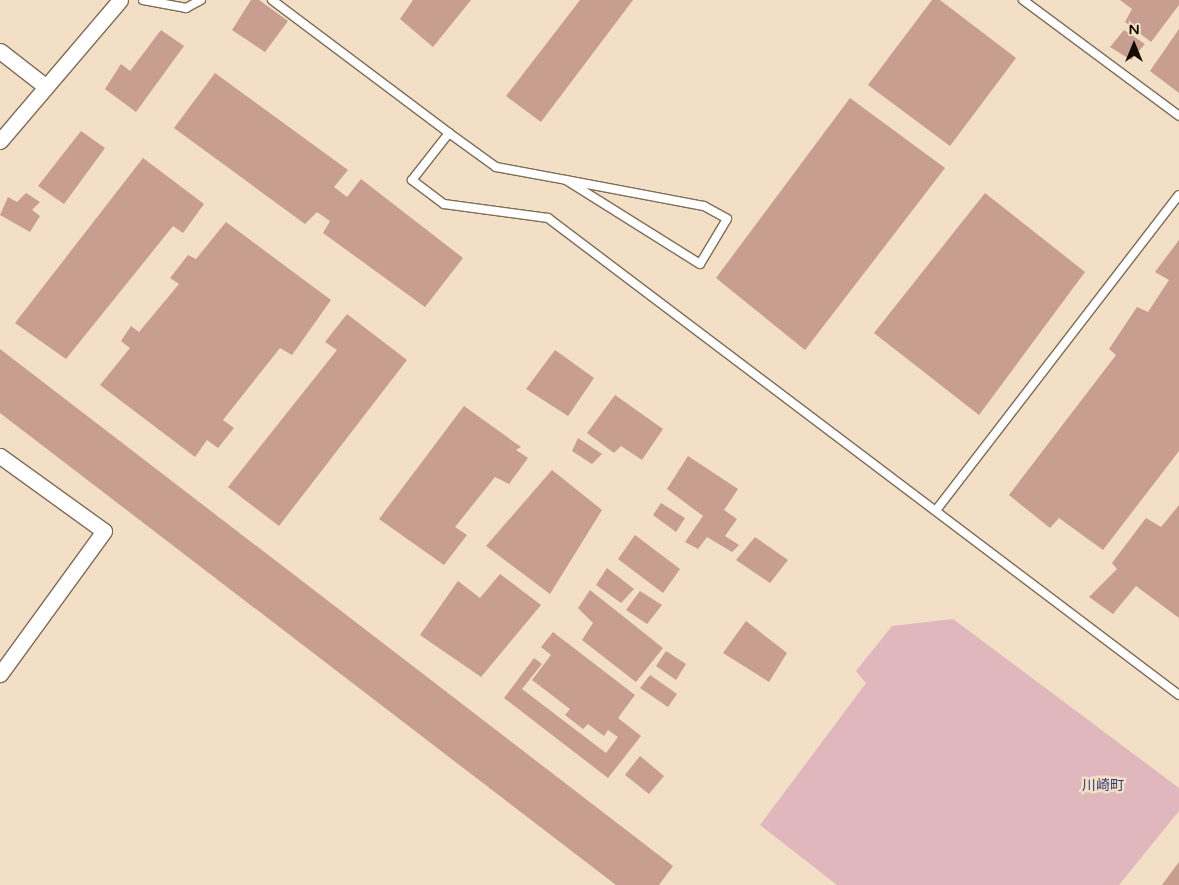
<!DOCTYPE html>
<meta charset="utf-8">
<style>
body{margin:0}
#map{position:relative;width:1179px;height:885px;overflow:hidden;background:#f3dfc6;font-family:"Varela Round","Noto Sans JP",sans-serif}
div>[style]{position:absolute}
.green>*{inset:0;background:#e0b7bd}
.building>*{inset:0;background:#c79e8f}
.roads{filter:drop-shadow(1px 0 #7f6d57) drop-shadow(-1px 0 #7f6d57) drop-shadow(0 1px #7f6d57) drop-shadow(0 -1px #7f6d57)}
.lane>*{height:8px;margin:-4px;padding:0 4px;transform-origin:4px;border-radius:4px;background:#fff}
.street>*{height:15px;margin:-7.5px;padding:0 7.5px;transform-origin:7.5px;border-radius:7.5px;background:#fff}
span{translate:-50% -50%;white-space:nowrap;text-align:center;line-height:1.15;-webkit-text-stroke:5px #f3dfc6;paint-order:stroke}
.neighbourhood-label{font-size:14px;color:#343f7a}
.north{position:absolute;left:1109px;top:20px;width:50px;height:50px;-webkit-text-stroke:4px #f3dfc6;paint-order:stroke;rotate:0deg;font-size:14px;font-weight:700;line-height:20px;text-align:center;color:#140d05}
.north::after{content:'';display:block;margin:auto;width:18px;height:22px;background:#140d05;clip-path:polygon(50% 0,100% 100%,50% 72%,0 100%)}
</style>
<div id="map">
<div class="green">
<i style="clip-path:polygon(953px 619px,1179px 788px,1179px 811px,1119px 885px,837px 885px,760px 825px,866px 683px,856px 671px,892px 626px)"></i>
</div>
<div class="building">
<i style="clip-path:polygon(251px 0,259px 0,288px 21px,265px 52px,232px 30px)"></i>
<i style="clip-path:polygon(413px 0,471px 0,433px 47px,400px 19px)"></i>
<i style="clip-path:polygon(580px 0,633px 0,541px 122px,506px 96px)"></i>
<i style="clip-path:polygon(932px 0,940px 0,1016px 58px,950px 146px,868px 85px)"></i>
<i style="clip-path:polygon(1120px 0,1179px 0,1179px 5px,1151px 42px,1125px 22px,1132px 9px)"></i>
<i style="clip-path:polygon(1179px 29px,1179px 93px,1150px 71px)"></i>
<i style="clip-path:polygon(161px 30px,184px 46px,136px 112px,105px 89px,121px 64px,130px 71px)"></i>
<i style="clip-path:polygon(1124px 30px,1145px 44px,1131px 60px,1110px 47px)"></i>
<i style="clip-path:polygon(215px 73px,348px 170px,334px 187px,347px 197px,361px 179px,463px 258px,425px 307px,323px 233px,330px 221px,317px 212px,305px 224px,174px 128px)"></i>
<i style="clip-path:polygon(850px 98px,945px 168px,805px 350px,716px 278px)"></i>
<i style="clip-path:polygon(81px 131px,105px 148px,64px 204px,38px 186px)"></i>
<i style="clip-path:polygon(143px 158px,204px 204px,183px 233px,173px 226px,66px 359px,15px 323px)"></i>
<i style="clip-path:polygon(26px 193px,40px 202px,32px 210px,40px 216px,30px 232px,0 215px,8px 197px,17px 202px)"></i>
<i style="clip-path:polygon(985px 193px,1085px 272px,979px 415px,874px 333px)"></i>
<i style="clip-path:polygon(226px 222px,331px 300px,292px 355px,280px 348px,223px 420px,234px 428px,218px 448px,207px 440px,195px 457px,100px 385px,130px 348px,121px 341px,131px 326px,139px 332px,179px 284px,170px 278px,188px 255px,196px 259px)"></i>
<i style="clip-path:polygon(1179px 240px,1179px 451px,1103px 550px,1059px 518px,1050px 528px,1009px 495px,1116px 355px,1109px 349px,1137px 307px,1148px 312px,1169px 280px,1155px 272px)"></i>
<i style="clip-path:polygon(347px 314px,407px 360px,279px 526px,228px 487px,337px 350px,325px 342px)"></i>
<i style="clip-path:polygon(0 349px,673px 866px,659px 885px,616px 885px,0 413px)"></i>
<i style="clip-path:polygon(555px 350px,594px 378px,568px 416px,526px 389px)"></i>
<i style="clip-path:polygon(615px 395px,663px 429px,642px 460px,621px 446px,614px 453px,587px 433px)"></i>
<i style="clip-path:polygon(464px 406px,521px 447px,516px 450px,528px 458px,509px 484px,495px 477px,455px 527px,467px 535px,444px 565px,379px 519px)"></i>
<i style="clip-path:polygon(578px 438px,602px 454px,592px 464px,572px 451px)"></i>
<i style="clip-path:polygon(688px 456px,738px 489px,724px 510px,737px 519px,725px 536px,739px 545px,732px 552px,707px 537px,698px 549px,685px 542px,703px 516px,667px 489px)"></i>
<i style="clip-path:polygon(552px 470px,602px 510px,550px 594px,486px 546px)"></i>
<i style="clip-path:polygon(661px 503px,685px 518px,676px 532px,653px 515px)"></i>
<i style="clip-path:polygon(1179px 505px,1179px 618px,1136px 586px,1113px 614px,1089px 597px,1117px 569px,1112px 563px,1146px 518px,1161px 527px)"></i>
<i style="clip-path:polygon(635px 535px,680px 569px,663px 593px,618px 559px)"></i>
<i style="clip-path:polygon(755px 537px,788px 560px,770px 583px,736px 560px)"></i>
<i style="clip-path:polygon(607px 568px,634px 589px,621px 603px,596px 585px)"></i>
<i style="clip-path:polygon(500px 574px,541px 605px,481px 677px,420px 635px,458px 581px,480px 598px)"></i>
<i style="clip-path:polygon(590px 590px,663px 648px,636px 682px,582px 640px,593px 623px,578px 608px)"></i>
<i style="clip-path:polygon(640px 591px,662px 605px,647px 624px,626px 610px)"></i>
<i style="clip-path:polygon(746px 621px,787px 653px,769px 682px,723px 653px)"></i>
<i style="clip-path:polygon(553px 632px,635px 695px,618px 718px,641px 736px,608px 778px,504px 698px,534px 658px,542px 664px,522px 689px,606px 753px,618px 737px,608px 730px,604px 736px,588px 724px,583px 729px,565px 715px,570px 709px,532px 680px,551px 655px,541px 647px)"></i>
<i style="clip-path:polygon(666px 651px,686px 664px,676px 680px,656px 666px)"></i>
<i style="clip-path:polygon(650px 675px,677px 694px,668px 707px,640px 688px)"></i>
<i style="clip-path:polygon(640px 756px,664px 776px,649px 794px,625px 775px)"></i>
<i style="clip-path:polygon(1179px 862px,1179px 885px,1162px 885px)"></i>
</div>
<div class="roads">
<div class="lane">
<i style="left:143px;top:0;width:44px;rotate:10.5deg"></i>
<i style="left:186px;top:8px;width:17px;rotate:-28deg"></i>
<i style="left:272px;top:0;width:221px;rotate:36.9deg"></i>
<i style="left:449px;top:133px;width:60px;rotate:128.2deg"></i>
<i style="left:412px;top:180px;width:40px;rotate:37deg"></i>
<i style="left:444px;top:204px;width:105px;rotate:7.7deg"></i>
<i style="left:548px;top:218px;width:791px;rotate:37.09deg"></i>
<i style="left:1023px;top:0;width:194px;rotate:36.6deg"></i>
<i style="left:449px;top:133px;width:58px;rotate:35.9deg"></i>
<i style="left:496px;top:167px;width:71px;rotate:10.5deg"></i>
<i style="left:566px;top:180px;width:140px;rotate:10.7deg"></i>
<i style="left:704px;top:206px;width:26px;rotate:29deg"></i>
<i style="left:727px;top:219px;width:52px;rotate:121deg"></i>
<i style="left:700px;top:264px;width:158px;rotate:-147.9deg"></i>
<i style="left:937px;top:509px;width:396px;rotate:-52.4deg"></i>
</div>
<div class="street">
<i style="left:0;top:51px;width:57px;rotate:37.9deg"></i>
<i style="left:0;top:141px;width:185px;rotate:-49.6deg"></i>
<i style="left:0;top:456px;width:128px;rotate:35.8deg"></i>
<i style="left:104px;top:531px;width:177px;rotate:126deg"></i>
</div>
</div>
<div class="neighbourhood-label">
<span style="left:1103px;top:786px">川崎町</span>
</div>
<div class="north">N</div>
</div>
